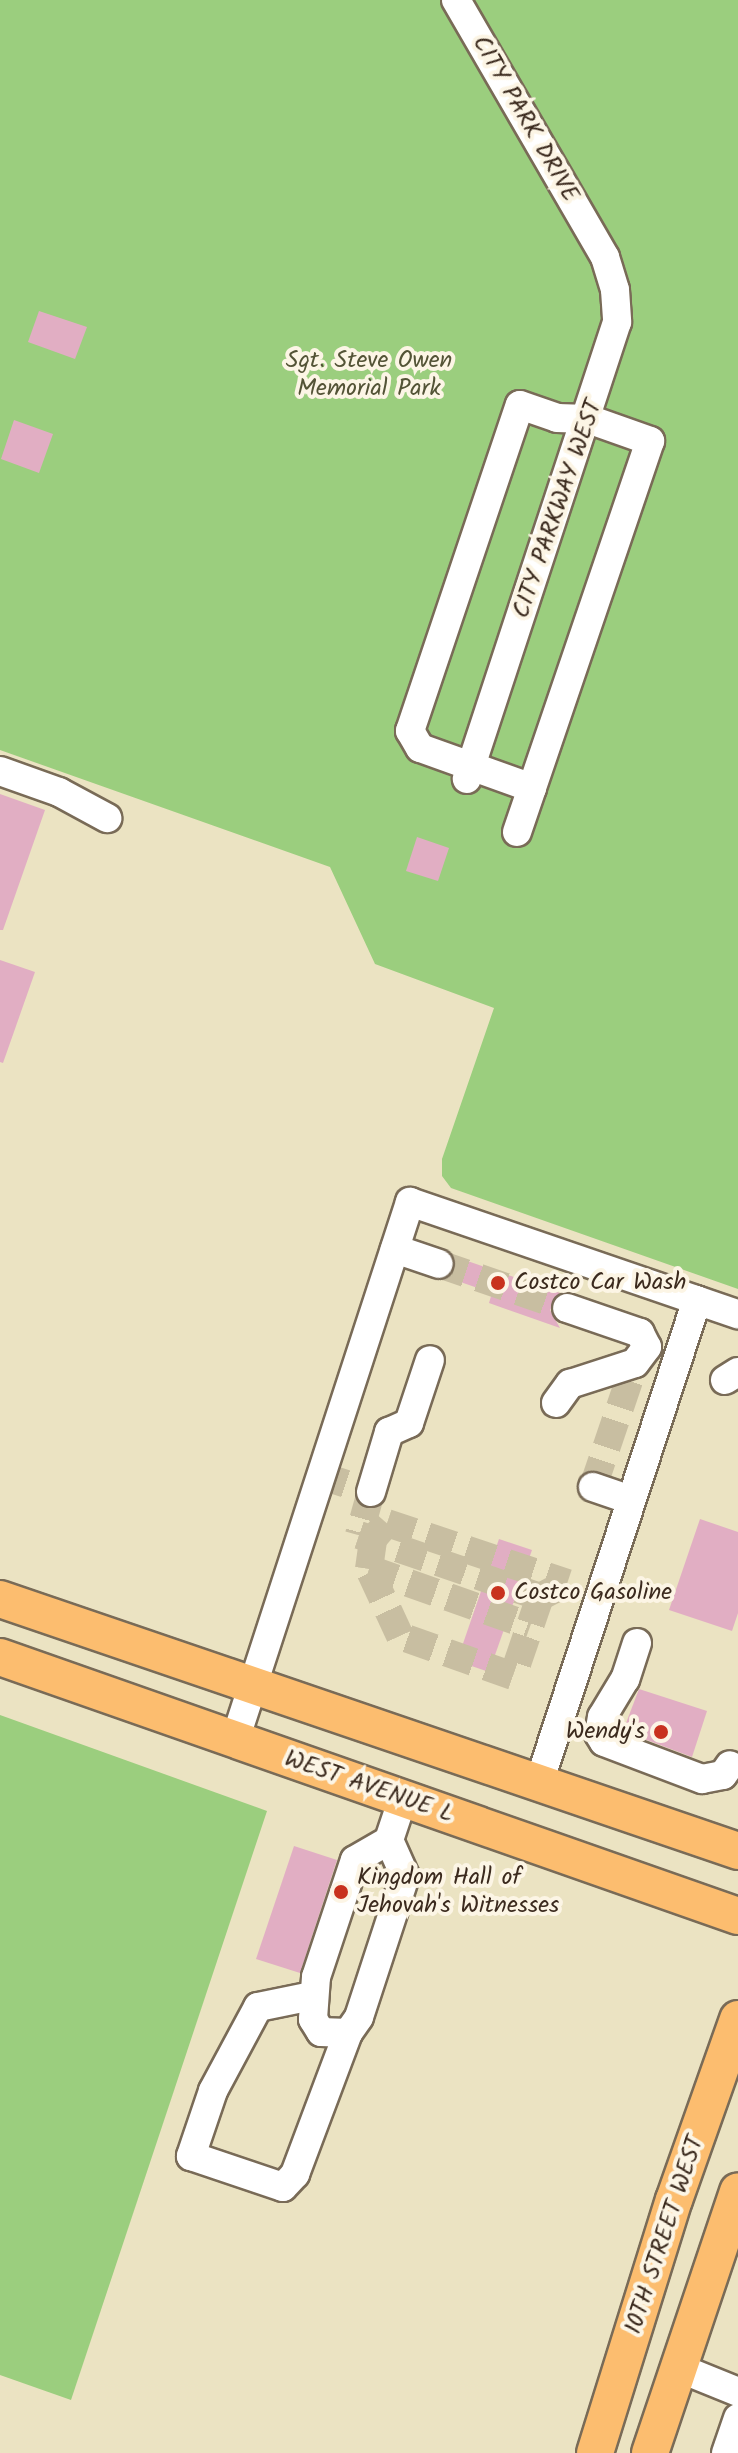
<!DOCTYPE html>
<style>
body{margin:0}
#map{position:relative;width:738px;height:2453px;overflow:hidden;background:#ebe3c2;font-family:Kalam,sans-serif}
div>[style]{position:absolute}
.green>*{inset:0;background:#9bce7e}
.building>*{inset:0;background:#e1aec3}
.minor-tunnel>*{height:28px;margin-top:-14px;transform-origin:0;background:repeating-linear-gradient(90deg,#c8bea1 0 28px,transparent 0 42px)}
.roads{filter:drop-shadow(2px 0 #796b57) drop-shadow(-2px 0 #796b57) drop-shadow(0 2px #796b57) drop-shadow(0 -2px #796b57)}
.minor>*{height:28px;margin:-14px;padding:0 14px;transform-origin:14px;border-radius:14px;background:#fff}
.major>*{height:36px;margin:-18px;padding:0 18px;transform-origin:18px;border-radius:18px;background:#fcbd6f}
.dots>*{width:22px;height:22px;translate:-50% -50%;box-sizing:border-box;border:4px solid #fcf5e5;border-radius:50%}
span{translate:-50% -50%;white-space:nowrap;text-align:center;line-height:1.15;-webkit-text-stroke:8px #fcf5e5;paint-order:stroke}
.street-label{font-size:24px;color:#3b2a1e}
.park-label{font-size:24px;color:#535336}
.poi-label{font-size:24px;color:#3b2a1e}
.left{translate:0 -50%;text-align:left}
.right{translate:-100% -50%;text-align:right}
</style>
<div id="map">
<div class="green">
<i style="clip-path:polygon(0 0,738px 0,738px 1289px,451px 1188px,442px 1176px,442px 1159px,494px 1008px,375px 964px,330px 867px,0 750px)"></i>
<i style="clip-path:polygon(0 1715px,267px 1811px,71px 2400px,0 2375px)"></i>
</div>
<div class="building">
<i style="clip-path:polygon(39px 311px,87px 327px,75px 359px,28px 342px)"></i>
<i style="clip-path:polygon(14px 420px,53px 434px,39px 473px,1px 459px)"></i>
<i style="clip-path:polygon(0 794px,45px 810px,3px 930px,0 930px)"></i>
<i style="clip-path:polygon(417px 837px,449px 848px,438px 881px,406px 871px)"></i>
<i style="clip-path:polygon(0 960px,35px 972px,3px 1063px,0 1062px)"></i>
<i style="clip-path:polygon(453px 1256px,560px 1293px,550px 1310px,560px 1328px,489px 1303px,492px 1293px,449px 1278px,455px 1269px)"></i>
<i style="clip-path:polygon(700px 1519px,738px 1532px,738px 1613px,732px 1631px,669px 1610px)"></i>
<i style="clip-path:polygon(499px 1539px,532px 1550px,489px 1672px,457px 1661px)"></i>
<i style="clip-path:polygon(639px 1689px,707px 1711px,692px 1757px,623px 1731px)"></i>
<i style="clip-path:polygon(294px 1846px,337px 1860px,300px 1973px,256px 1959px)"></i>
</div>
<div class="minor-tunnel">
<i style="left:439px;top:1264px;width:135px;rotate:19deg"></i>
<i style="left:319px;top:1475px;width:55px;rotate:18.1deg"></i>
<i style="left:371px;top:1492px;width:45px;rotate:105.6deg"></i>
<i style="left:359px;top:1535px;width:191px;rotate:18.9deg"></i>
<i style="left:540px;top:1597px;width:19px;rotate:-28deg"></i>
<i style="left:593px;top:1487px;width:131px;rotate:-71.3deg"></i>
<i style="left:369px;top:1569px;width:171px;rotate:19.5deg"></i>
<i style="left:540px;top:1597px;width:83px;rotate:108.9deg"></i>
<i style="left:513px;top:1676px;width:120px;rotate:-160.5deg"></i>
<i style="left:400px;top:1636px;width:74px;rotate:-114.8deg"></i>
<i style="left:369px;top:1569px;width:30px;rotate:-82deg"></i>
<i style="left:373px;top:1539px;width:21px;rotate:-49deg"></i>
<i style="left:387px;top:1523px;width:190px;rotate:18.4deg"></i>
</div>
<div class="roads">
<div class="minor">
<i style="left:456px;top:0;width:297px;rotate:59.9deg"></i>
<i style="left:605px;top:257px;width:34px;rotate:73deg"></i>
<i style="left:615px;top:290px;width:32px;rotate:86deg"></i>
<i style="left:617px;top:322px;width:481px;rotate:108.2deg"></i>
<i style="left:520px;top:405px;width:39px;rotate:19deg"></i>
<i style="left:557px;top:418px;width:31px;rotate:2deg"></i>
<i style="left:588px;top:419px;width:66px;rotate:19.5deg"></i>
<i style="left:650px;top:441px;width:367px;rotate:108.8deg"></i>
<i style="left:532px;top:788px;width:119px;rotate:-160.3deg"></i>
<i style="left:420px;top:748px;width:20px;rotate:-120deg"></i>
<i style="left:410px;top:731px;width:344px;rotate:-71.4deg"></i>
<i style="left:0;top:771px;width:63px;rotate:19.6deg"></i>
<i style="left:59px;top:792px;width:55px;rotate:28.4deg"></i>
<i style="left:517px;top:832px;width:46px;rotate:-71.2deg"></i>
<i style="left:395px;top:1249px;width:46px;rotate:18.8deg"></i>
<i style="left:725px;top:1380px;width:15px;rotate:-32deg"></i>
<i style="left:556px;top:1403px;width:24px;rotate:-54deg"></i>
<i style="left:570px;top:1384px;width:68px;rotate:-17.9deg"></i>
<i style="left:635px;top:1363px;width:20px;rotate:-53deg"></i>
<i style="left:647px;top:1347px;width:16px;rotate:-117deg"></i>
<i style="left:640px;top:1333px;width:77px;rotate:-161.1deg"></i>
<i style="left:593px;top:1487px;width:40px;rotate:18.9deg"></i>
<i style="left:371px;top:1492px;width:63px;rotate:-73.3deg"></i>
<i style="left:389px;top:1432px;width:22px;rotate:-24deg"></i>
<i style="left:409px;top:1423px;width:66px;rotate:-71.6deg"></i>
<i style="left:637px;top:1643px;width:38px;rotate:108deg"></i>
<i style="left:625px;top:1679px;width:44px;rotate:121.2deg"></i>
<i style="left:602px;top:1717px;width:17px;rotate:100deg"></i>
<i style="left:599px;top:1734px;width:9px;rotate:58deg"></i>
<i style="left:604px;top:1742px;width:105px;rotate:20.7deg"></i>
<i style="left:702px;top:1779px;width:21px;rotate:-11deg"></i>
<i style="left:723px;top:1775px;width:12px;rotate:-55deg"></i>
<i style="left:235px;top:1740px;width:566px;rotate:-71.98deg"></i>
<i style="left:410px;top:1202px;width:347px;rotate:18.9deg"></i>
<i style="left:539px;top:1783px;width:508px;rotate:-71.89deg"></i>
<i style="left:312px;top:1996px;width:55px;rotate:168.5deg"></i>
<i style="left:258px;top:2007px;width:95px;rotate:118.2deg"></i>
<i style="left:213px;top:2091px;width:69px;rotate:108.7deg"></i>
<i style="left:191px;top:2156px;width:97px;rotate:18.6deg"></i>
<i style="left:283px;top:2187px;width:18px;rotate:-47deg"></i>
<i style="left:295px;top:2174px;width:151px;rotate:-69.4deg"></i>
<i style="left:348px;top:2033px;width:19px;rotate:-55deg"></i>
<i style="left:359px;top:2017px;width:148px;rotate:-71.9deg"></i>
<i style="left:405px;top:1876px;width:39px;rotate:-114deg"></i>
<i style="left:348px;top:2033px;width:27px;rotate:-178deg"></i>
<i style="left:321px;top:2032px;width:15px;rotate:-122deg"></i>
<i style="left:313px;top:2019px;width:42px;rotate:-85.9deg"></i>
<i style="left:316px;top:1977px;width:123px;rotate:-71.6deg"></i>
<i style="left:355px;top:1860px;width:39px;rotate:-30deg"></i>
<i style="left:389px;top:1840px;width:44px;rotate:-71.6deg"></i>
<i style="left:679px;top:2368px;width:64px;rotate:22.1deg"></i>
<i style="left:726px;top:2453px;width:37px;rotate:-71deg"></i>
</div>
<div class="major">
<i style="left:0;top:1599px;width:780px;rotate:18.85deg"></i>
<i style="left:0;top:1657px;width:782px;rotate:19.34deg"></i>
<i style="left:595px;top:2453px;width:265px;rotate:-72.7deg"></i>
<i style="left:674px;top:2200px;width:192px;rotate:-70.5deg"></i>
<i style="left:650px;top:2453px;width:276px;rotate:-71.4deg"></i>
</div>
</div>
<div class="dots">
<i style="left:498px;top:1283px;background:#c8321e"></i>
<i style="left:498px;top:1593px;background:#c8321e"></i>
<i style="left:661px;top:1732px;background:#c8321e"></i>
<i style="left:341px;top:1892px;background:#c8321e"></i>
</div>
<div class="street-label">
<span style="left:525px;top:119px;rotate:60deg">CITY PARK DRIVE</span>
<span style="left:558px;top:509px;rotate:-71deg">CITY PARKWAY WEST</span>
<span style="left:369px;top:1787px;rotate:19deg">WEST AVENUE L</span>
<span style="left:665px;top:2235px;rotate:-72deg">10TH STREET WEST</span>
</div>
<div class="park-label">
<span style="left:369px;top:375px">Sgt. Steve Owen<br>Memorial Park</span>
</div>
<div class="poi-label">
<span class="left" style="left:514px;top:1283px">Costco Car Wash</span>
<span class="left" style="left:514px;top:1593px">Costco Gasoline</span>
<span class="right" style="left:645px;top:1732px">Wendy's</span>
<span class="left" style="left:357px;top:1892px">Kingdom Hall of<br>Jehovah's Witnesses</span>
</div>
</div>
